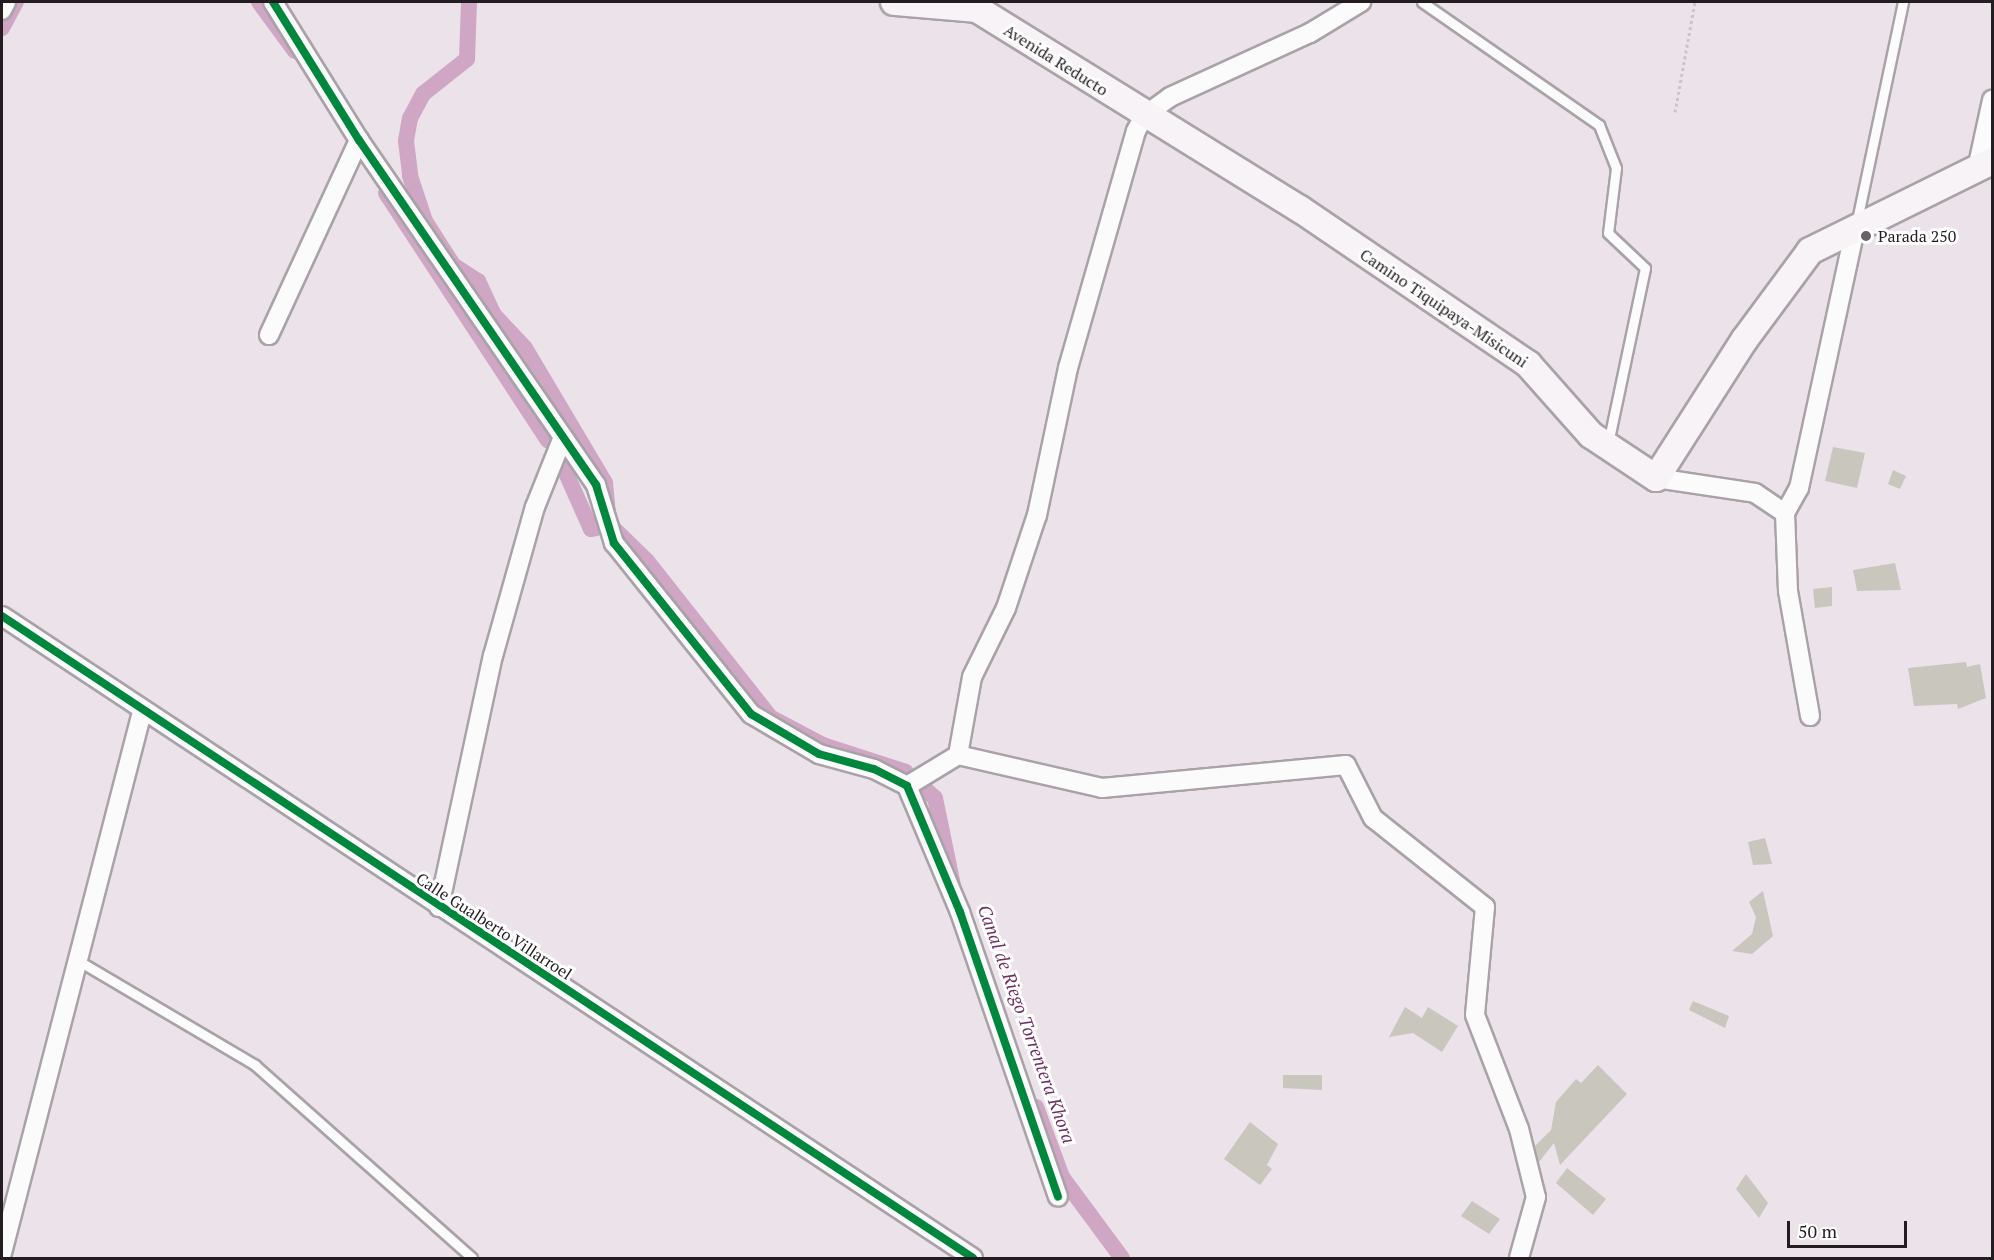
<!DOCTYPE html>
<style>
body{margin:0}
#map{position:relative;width:1994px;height:1260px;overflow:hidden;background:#ece2e9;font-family:"PT Serif",serif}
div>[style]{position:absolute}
.canal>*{height:16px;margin:-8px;padding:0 8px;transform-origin:8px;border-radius:8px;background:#cfa6c3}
.building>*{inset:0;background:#c9c6be}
.path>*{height:3px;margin-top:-1.5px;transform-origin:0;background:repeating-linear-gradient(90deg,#c9c6c8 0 3px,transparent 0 6px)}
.roads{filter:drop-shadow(2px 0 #a9a2a7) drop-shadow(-2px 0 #a9a2a7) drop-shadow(0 2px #a9a2a7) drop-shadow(0 -2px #a9a2a7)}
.lane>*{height:9px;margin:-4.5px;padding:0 4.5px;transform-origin:4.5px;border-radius:4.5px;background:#fcfbfc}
.street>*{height:18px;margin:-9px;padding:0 9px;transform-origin:9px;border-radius:9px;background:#fcfbfc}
.secondary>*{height:26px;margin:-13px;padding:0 13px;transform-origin:13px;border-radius:13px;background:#f8f3f7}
.cycleway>*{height:8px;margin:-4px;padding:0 4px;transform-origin:4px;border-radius:4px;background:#00873e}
.dots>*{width:16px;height:16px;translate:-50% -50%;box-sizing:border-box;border:3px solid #fff;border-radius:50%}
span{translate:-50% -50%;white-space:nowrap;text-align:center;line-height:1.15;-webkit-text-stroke:6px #fff;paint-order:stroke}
.street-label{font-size:16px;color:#231d21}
.poi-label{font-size:16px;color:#231d21}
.left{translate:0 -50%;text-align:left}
.water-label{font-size:18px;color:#702f61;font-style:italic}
.frame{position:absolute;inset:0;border:3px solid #231d21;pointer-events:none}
.scale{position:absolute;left:1787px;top:1221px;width:120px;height:27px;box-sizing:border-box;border:3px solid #231d21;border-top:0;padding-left:8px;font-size:18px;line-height:21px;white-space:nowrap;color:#231d21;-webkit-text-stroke:4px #fff;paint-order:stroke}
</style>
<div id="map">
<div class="canal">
<i style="left:259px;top:2px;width:61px;rotate:53.7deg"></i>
<i style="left:469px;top:2px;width:57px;rotate:92deg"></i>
<i style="left:467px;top:59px;width:56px;rotate:141.5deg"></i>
<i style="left:423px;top:94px;width:27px;rotate:118deg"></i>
<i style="left:410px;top:118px;width:23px;rotate:100deg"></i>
<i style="left:406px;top:141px;width:35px;rotate:83deg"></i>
<i style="left:410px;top:176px;width:47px;rotate:71.6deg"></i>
<i style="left:425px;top:221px;width:52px;rotate:57.5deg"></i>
<i style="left:453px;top:265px;width:30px;rotate:33deg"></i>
<i style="left:478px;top:281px;width:38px;rotate:65deg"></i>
<i style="left:494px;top:315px;width:45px;rotate:46.8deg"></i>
<i style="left:525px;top:348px;width:157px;rotate:59.3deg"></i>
<i style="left:605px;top:483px;width:41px;rotate:84.4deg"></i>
<i style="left:609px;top:524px;width:53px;rotate:44.2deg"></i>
<i style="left:647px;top:561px;width:199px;rotate:51.7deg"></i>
<i style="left:770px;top:717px;width:60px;rotate:27.8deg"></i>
<i style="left:823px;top:745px;width:87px;rotate:18deg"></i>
<i style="left:2px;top:28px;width:30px;rotate:-62deg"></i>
<i style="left:386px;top:193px;width:296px;rotate:56.8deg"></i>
<i style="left:558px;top:455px;width:81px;rotate:66deg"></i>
<i style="left:591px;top:529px;width:5px;rotate:-11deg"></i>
<i style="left:926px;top:790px;width:12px;rotate:42deg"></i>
<i style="left:935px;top:798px;width:90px;rotate:78.4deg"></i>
<i style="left:1036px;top:1107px;width:75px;rotate:69.6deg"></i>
<i style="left:1062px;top:1177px;width:101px;rotate:53.5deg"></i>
</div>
<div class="building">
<i style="clip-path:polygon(1833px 447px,1865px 453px,1857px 488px,1825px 481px)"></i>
<i style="clip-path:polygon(1893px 470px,1906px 476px,1900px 489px,1888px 484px)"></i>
<i style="clip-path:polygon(1895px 563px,1901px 590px,1857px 591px,1853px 570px)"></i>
<i style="clip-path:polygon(1832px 587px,1832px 606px,1815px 608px,1813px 589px)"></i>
<i style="clip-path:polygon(1966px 662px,1967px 667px,1980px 664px,1986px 698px,1958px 709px,1957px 704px,1914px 706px,1908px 668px)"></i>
<i style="clip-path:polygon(1765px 838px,1772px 864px,1753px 865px,1748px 842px)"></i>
<i style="clip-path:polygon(1763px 891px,1773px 936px,1752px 954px,1732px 951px,1752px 934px,1756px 917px,1749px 902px)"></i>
<i style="clip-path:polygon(1693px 1001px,1729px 1016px,1725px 1028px,1689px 1010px)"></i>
<i style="clip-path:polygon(1405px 1007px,1422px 1018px,1428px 1007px,1458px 1026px,1442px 1052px,1413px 1033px,1389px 1037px)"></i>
<i style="clip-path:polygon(1598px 1065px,1627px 1094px,1560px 1165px,1554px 1143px,1539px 1162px,1535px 1146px,1551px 1130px,1556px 1102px,1576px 1079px,1581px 1083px)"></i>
<i style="clip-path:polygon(1283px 1075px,1322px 1075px,1322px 1090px,1283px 1088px)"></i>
<i style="clip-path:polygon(1250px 1122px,1278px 1144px,1267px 1165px,1272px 1169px,1260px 1185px,1224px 1159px)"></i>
<i style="clip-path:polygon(1567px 1168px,1606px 1199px,1593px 1215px,1556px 1183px)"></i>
<i style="clip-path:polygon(1746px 1174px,1768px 1203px,1759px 1218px,1736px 1189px)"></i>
<i style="clip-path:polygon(1472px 1201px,1500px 1219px,1489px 1234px,1461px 1216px)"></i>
</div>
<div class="path">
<i style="left:1675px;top:112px;width:112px;rotate:-79.7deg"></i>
</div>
<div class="roads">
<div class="lane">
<i style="left:1422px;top:2px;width:216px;rotate:34.8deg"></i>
<i style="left:1599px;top:125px;width:46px;rotate:68.4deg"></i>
<i style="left:1616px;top:168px;width:65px;rotate:97deg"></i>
<i style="left:1608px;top:233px;width:51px;rotate:43.4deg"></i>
<i style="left:1645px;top:268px;width:180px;rotate:101.9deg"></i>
<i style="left:1856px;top:225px;width:228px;rotate:-78.1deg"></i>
<i style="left:77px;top:960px;width:207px;rotate:30.5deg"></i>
<i style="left:255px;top:1065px;width:290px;rotate:41.6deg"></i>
</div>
<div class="street">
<i style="left:273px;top:2px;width:163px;rotate:58.1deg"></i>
<i style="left:359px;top:140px;width:419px;rotate:55.5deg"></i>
<i style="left:596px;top:485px;width:61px;rotate:72.8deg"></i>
<i style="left:614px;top:543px;width:219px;rotate:51.3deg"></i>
<i style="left:751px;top:714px;width:79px;rotate:30.5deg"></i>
<i style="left:819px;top:754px;width:57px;rotate:15.3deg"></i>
<i style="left:874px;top:769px;width:37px;rotate:27deg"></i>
<i style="left:907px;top:786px;width:137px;rotate:67.2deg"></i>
<i style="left:960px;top:912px;width:301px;rotate:71deg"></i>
<i style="left:2px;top:10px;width:9px;rotate:-63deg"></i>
<i style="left:1977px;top:169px;width:71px;rotate:-77.7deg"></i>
<i style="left:269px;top:335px;width:215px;rotate:-65.2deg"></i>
<i style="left:1656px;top:478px;width:100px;rotate:8.6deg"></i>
<i style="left:1755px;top:493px;width:36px;rotate:34deg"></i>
<i style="left:1785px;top:513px;width:78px;rotate:87.8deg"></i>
<i style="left:1788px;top:591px;width:127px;rotate:80deg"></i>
<i style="left:1785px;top:513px;width:29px;rotate:-61deg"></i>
<i style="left:1799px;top:488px;width:269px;rotate:-77.8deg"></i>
<i style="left:2px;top:616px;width:1164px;rotate:33.47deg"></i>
<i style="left:958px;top:755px;width:79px;rotate:-79.8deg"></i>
<i style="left:972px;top:677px;width:77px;rotate:-63.8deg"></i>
<i style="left:1006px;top:608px;width:98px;rotate:-71.6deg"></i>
<i style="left:1037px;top:515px;width:150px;rotate:-78.1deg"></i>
<i style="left:1068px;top:368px;width:247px;rotate:-74deg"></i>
<i style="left:1136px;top:131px;width:17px;rotate:-62deg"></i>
<i style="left:1144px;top:116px;width:32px;rotate:-36deg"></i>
<i style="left:1170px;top:97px;width:154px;rotate:-24.6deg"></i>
<i style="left:1310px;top:33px;width:60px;rotate:-31.3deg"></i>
<i style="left:907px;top:786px;width:60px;rotate:-31.3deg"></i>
<i style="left:958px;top:755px;width:148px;rotate:12.9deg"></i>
<i style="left:1102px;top:788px;width:245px;rotate:-5.4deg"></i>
<i style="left:1346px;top:765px;width:59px;rotate:63deg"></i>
<i style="left:1373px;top:818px;width:143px;rotate:38.5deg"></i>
<i style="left:1485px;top:907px;width:108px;rotate:95.3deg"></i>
<i style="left:1475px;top:1015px;width:122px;rotate:68.9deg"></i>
<i style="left:1519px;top:1129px;width:70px;rotate:76deg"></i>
<i style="left:1536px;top:1197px;width:63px;rotate:105.6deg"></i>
<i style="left:439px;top:907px;width:257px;rotate:-77.9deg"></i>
<i style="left:493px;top:656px;width:155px;rotate:-74.3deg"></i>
<i style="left:535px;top:507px;width:75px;rotate:-68.2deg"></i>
<i style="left:2px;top:1253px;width:559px;rotate:-75.49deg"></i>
</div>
<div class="secondary">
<i style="left:894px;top:2px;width:83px;rotate:4.8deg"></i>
<i style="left:977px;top:9px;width:380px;rotate:31.8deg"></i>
<i style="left:1300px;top:209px;width:276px;rotate:34.2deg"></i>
<i style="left:1528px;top:364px;width:95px;rotate:48.4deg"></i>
<i style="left:1591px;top:435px;width:78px;rotate:33.5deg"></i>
<i style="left:1656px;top:478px;width:165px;rotate:-57.4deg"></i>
<i style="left:1745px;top:339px;width:109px;rotate:-53.5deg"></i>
<i style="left:1810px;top:251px;width:203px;rotate:-26.3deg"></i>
</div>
</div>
<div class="cycleway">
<i style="left:273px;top:2px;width:163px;rotate:58.1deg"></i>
<i style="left:359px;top:140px;width:419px;rotate:55.5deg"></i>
<i style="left:596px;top:485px;width:61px;rotate:72.8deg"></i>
<i style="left:614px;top:543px;width:219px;rotate:51.3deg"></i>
<i style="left:751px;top:714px;width:79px;rotate:30.5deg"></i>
<i style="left:819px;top:754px;width:57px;rotate:15.3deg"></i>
<i style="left:874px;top:769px;width:37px;rotate:27deg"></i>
<i style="left:907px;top:786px;width:137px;rotate:67.2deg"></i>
<i style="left:960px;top:912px;width:301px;rotate:71deg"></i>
<i style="left:2px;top:616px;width:1164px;rotate:33.47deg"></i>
</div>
<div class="dots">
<i style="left:1866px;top:236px;background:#696267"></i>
</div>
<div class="street-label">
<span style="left:1056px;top:60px;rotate:32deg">Avenida Reducto</span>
<span style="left:1444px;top:308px;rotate:34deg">Camino Tiquipaya-Misicuni</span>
<span style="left:494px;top:926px;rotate:33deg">Calle Gualberto Villarroel</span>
</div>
<div class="poi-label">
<span class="left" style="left:1878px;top:236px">Parada 250</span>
</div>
<div class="water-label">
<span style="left:1027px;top:1024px;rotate:70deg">Canal de Riego Torrentera Khora</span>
</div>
<div class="frame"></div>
<div class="scale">50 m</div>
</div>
